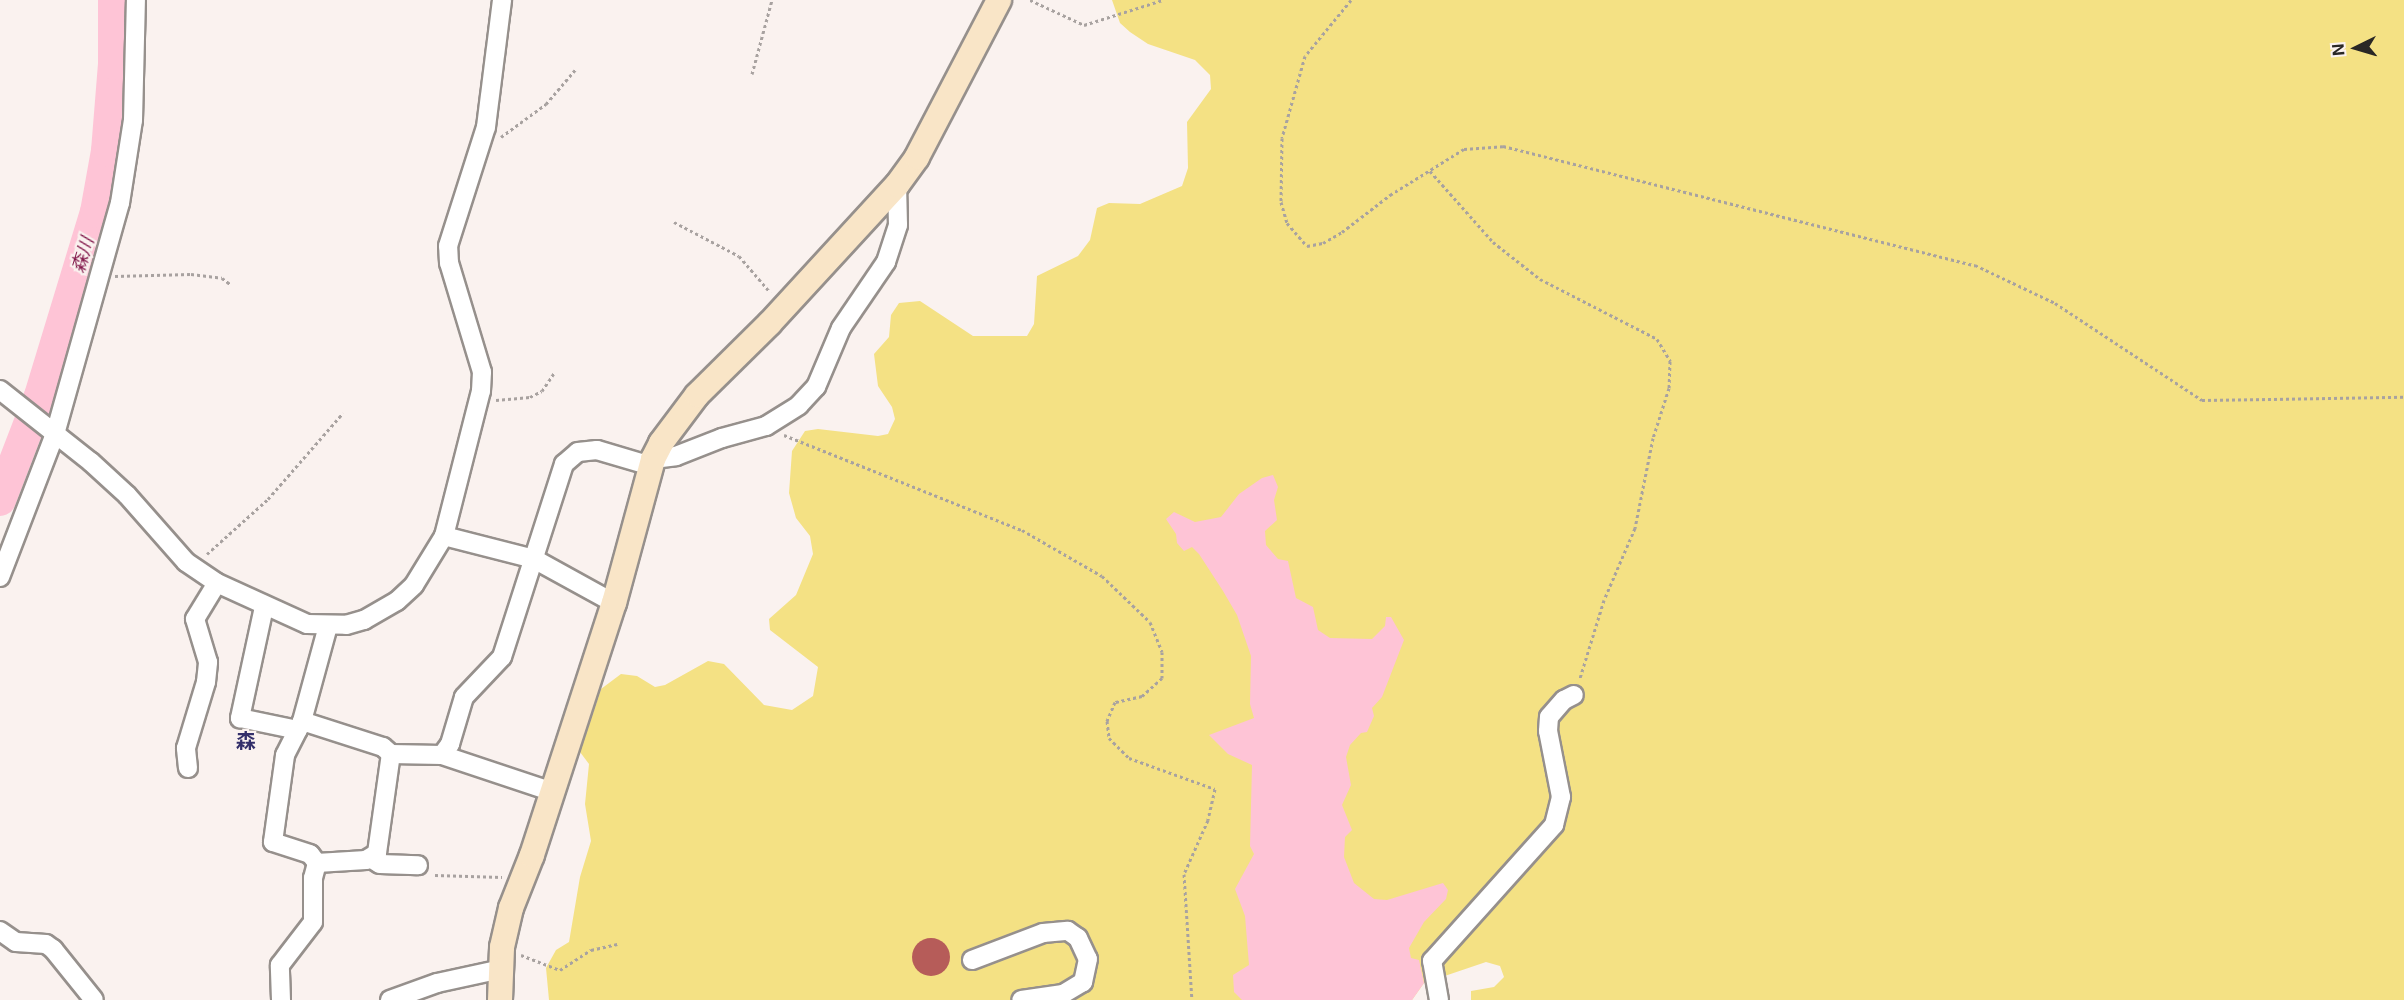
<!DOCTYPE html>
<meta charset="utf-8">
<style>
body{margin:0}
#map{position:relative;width:2404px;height:1000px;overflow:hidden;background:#faf2ef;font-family:Inter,"Noto Sans JP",sans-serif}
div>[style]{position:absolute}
.green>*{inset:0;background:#f4e184}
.water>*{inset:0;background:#fec4d6}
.river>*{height:32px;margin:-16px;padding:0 16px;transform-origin:16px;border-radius:16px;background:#fec4d6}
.building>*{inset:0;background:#b65c59}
.round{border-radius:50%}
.path>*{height:3px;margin-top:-1.5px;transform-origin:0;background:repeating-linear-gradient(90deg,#a8a2a0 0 3px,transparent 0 6px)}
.roads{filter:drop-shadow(2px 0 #96908c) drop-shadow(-2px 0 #96908c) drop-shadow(0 2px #96908c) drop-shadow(0 -2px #96908c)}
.street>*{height:18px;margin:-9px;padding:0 9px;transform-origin:9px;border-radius:9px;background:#fff}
.secondary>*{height:24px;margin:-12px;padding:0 12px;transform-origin:12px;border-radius:12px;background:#f9e5c7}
span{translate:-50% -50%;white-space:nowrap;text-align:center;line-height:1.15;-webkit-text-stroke:4.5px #faf2ef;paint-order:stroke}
.water-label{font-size:18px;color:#811649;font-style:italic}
.quarter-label{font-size:20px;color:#332f6a;font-weight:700}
.north{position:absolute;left:2326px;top:18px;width:60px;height:60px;-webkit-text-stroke:4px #faf2ef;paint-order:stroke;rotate:265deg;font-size:16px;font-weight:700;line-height:24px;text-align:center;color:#292725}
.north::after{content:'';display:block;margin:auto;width:21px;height:27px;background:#292725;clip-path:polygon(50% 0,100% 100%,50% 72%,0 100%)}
</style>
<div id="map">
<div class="green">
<i style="clip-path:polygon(1112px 0,2404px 0,2404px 1000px,1471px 1000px,1471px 991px,1494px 987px,1504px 977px,1500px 966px,1486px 962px,1424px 983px,1412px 1000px,549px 1000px,546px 968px,556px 950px,569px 942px,580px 877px,591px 841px,585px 804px,589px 764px,580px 752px,601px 689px,621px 674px,637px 676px,655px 687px,665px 685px,708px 661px,724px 664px,764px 705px,792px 710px,813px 696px,818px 667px,770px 630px,769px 619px,796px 595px,813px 554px,810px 536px,796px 518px,789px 493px,792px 451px,805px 431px,818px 429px,878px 436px,888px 434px,895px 419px,892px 407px,878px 386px,874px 354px,889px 337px,891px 315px,899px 303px,920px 301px,973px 336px,1027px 336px,1034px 324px,1037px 276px,1078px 256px,1090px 240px,1097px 208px,1109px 203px,1140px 204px,1182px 186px,1188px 168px,1187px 122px,1211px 89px,1210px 75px,1195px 60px,1148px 44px,1130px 32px,1120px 23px)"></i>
</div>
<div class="water">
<i style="clip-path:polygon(1273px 475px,1278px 487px,1274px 500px,1277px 520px,1265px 531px,1266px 545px,1278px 559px,1288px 561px,1296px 598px,1313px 607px,1318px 630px,1330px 638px,1372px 639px,1385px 626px,1386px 617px,1391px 617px,1404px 640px,1382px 697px,1372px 708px,1374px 716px,1367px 732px,1361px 733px,1350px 745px,1346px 757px,1351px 785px,1342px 805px,1352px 830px,1345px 837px,1344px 857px,1354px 883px,1374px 899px,1387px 900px,1443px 883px,1448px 890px,1446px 899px,1424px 922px,1409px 948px,1411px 958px,1419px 960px,1424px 983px,1412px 1000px,1242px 1000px,1234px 992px,1233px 975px,1249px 965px,1245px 916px,1235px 889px,1254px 854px,1250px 846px,1252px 765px,1228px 754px,1209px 735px,1254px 718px,1250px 704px,1251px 656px,1237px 615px,1223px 591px,1199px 554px,1192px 547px,1184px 551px,1177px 543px,1176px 534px,1166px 519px,1174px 512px,1195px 522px,1221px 517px,1239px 494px,1262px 478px)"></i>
</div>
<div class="river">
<i style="left:0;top:500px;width:111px;rotate:-69deg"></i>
<i style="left:40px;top:396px;width:192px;rotate:-73.1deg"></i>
<i style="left:96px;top:212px;width:62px;rotate:-79.8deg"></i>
<i style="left:107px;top:151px;width:87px;rotate:-85.4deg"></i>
<i style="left:114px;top:64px;width:64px;rotate:-90deg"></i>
</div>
<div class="building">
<i class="round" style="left:912px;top:938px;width:38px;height:38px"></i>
</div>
<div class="path">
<i style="left:1030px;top:0;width:60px;rotate:24.8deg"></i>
<i style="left:1084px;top:25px;width:83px;rotate:-17.6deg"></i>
<i style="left:1351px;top:0;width:72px;rotate:129.4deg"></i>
<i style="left:1305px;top:56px;width:85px;rotate:105.7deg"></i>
<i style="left:1282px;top:138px;width:64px;rotate:90.9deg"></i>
<i style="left:1281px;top:202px;width:22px;rotate:74deg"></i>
<i style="left:1287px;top:223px;width:30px;rotate:49deg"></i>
<i style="left:1307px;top:246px;width:16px;rotate:-11deg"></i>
<i style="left:1323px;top:243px;width:22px;rotate:-30deg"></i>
<i style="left:1342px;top:232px;width:61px;rotate:-37.6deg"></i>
<i style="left:1390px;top:195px;width:87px;rotate:-31.9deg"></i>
<i style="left:1464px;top:149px;width:39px;rotate:-4deg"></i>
<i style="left:1503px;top:146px;width:487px;rotate:14.2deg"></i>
<i style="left:1975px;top:265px;width:89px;rotate:25.4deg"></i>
<i style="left:2055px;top:303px;width:176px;rotate:33.4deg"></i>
<i style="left:2202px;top:400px;width:202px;rotate:-0.9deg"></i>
<i style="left:752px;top:74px;width:77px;rotate:-74.9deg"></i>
<i style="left:501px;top:137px;width:56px;rotate:-36.3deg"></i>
<i style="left:546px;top:104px;width:45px;rotate:-49.5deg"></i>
<i style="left:1430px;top:171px;width:95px;rotate:48.4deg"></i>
<i style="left:1493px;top:242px;width:60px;rotate:38.2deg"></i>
<i style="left:1540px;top:279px;width:131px;rotate:27.1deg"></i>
<i style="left:1657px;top:339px;width:26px;rotate:59deg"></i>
<i style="left:1670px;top:361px;width:27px;rotate:92deg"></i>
<i style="left:1669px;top:388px;width:52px;rotate:107.7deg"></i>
<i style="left:1653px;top:438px;width:92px;rotate:101.3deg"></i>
<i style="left:1635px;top:528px;width:78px;rotate:113.3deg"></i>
<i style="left:1604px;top:600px;width:82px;rotate:107.1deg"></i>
<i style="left:674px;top:222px;width:73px;rotate:27.6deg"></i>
<i style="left:739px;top:256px;width:48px;rotate:49.3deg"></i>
<i style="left:115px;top:276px;width:76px;rotate:-1.5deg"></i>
<i style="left:191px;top:274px;width:31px;rotate:7deg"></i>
<i style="left:222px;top:278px;width:10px;rotate:37deg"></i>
<i style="left:496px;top:400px;width:34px;rotate:-5deg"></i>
<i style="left:530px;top:397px;width:13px;rotate:-27deg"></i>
<i style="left:542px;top:391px;width:23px;rotate:-56deg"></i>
<i style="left:784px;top:435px;width:256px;rotate:21.8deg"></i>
<i style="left:1022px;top:530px;width:92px;rotate:29.9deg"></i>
<i style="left:1102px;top:576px;width:66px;rotate:43.8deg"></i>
<i style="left:1150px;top:622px;width:32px;rotate:68deg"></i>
<i style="left:1162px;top:652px;width:26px;rotate:90deg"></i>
<i style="left:1162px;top:678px;width:27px;rotate:138deg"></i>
<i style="left:1142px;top:696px;width:28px;rotate:167deg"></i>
<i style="left:1115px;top:702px;width:21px;rotate:113deg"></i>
<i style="left:1107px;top:721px;width:17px;rotate:83deg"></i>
<i style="left:1109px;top:738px;width:28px;rotate:45deg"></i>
<i style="left:1129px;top:758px;width:91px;rotate:19.8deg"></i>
<i style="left:1215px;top:789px;width:32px;rotate:103deg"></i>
<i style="left:1208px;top:820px;width:59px;rotate:114deg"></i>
<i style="left:1184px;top:874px;width:126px;rotate:86.4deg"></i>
<i style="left:207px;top:554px;width:82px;rotate:-42deg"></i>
<i style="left:268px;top:499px;width:114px;rotate:-48.9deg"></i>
<i style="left:435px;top:875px;width:67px;rotate:1.7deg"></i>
<i style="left:521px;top:955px;width:42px;rotate:21deg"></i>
<i style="left:560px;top:970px;width:37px;rotate:-33deg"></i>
<i style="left:591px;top:950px;width:27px;rotate:-13deg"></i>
</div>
<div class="roads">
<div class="street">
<i style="left:0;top:390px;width:116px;rotate:38.4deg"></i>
<i style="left:91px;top:462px;width:49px;rotate:42.5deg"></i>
<i style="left:127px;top:495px;width:89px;rotate:48.6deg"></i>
<i style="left:186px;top:562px;width:37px;rotate:34deg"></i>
<i style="left:217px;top:583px;width:99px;rotate:24.5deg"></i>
<i style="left:307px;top:624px;width:39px;rotate:1deg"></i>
<i style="left:346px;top:625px;width:19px;rotate:-16deg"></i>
<i style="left:364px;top:620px;width:38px;rotate:-30deg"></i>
<i style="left:397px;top:601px;width:23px;rotate:-43deg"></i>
<i style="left:414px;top:585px;width:57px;rotate:-58.5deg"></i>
<i style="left:444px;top:536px;width:150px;rotate:-75.7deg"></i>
<i style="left:481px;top:391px;width:19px;rotate:-87deg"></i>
<i style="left:482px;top:372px;width:114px;rotate:-106.8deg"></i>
<i style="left:449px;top:263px;width:17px;rotate:-93deg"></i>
<i style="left:448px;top:246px;width:125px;rotate:-72.3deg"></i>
<i style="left:486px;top:127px;width:128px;rotate:-82.8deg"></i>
<i style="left:653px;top:459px;width:23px;rotate:-7deg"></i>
<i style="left:676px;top:456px;width:49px;rotate:-21.4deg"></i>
<i style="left:722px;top:438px;width:46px;rotate:-15.3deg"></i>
<i style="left:766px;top:426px;width:39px;rotate:-32deg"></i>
<i style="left:799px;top:405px;width:25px;rotate:-47deg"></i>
<i style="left:816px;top:387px;width:64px;rotate:-67deg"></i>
<i style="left:841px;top:328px;width:80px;rotate:-55.7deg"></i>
<i style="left:886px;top:262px;width:39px;rotate:-72deg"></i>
<i style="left:898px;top:225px;width:40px;rotate:-91.4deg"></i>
<i style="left:444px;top:536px;width:93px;rotate:14.3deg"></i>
<i style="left:534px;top:559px;width:91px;rotate:28.8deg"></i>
<i style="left:0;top:577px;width:153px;rotate:-69deg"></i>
<i style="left:55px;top:434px;width:240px;rotate:-74.3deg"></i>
<i style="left:120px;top:203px;width:84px;rotate:-81.1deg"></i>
<i style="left:133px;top:120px;width:120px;rotate:-88.6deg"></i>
<i style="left:264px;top:607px;width:114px;rotate:102.2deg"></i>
<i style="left:240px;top:718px;width:59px;rotate:11.7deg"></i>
<i style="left:302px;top:721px;width:85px;rotate:17.8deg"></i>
<i style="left:383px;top:747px;width:11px;rotate:41deg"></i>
<i style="left:442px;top:755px;width:14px;rotate:-54deg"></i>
<i style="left:450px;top:744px;width:49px;rotate:-73.4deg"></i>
<i style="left:464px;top:697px;width:55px;rotate:-46.5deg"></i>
<i style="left:502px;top:657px;width:203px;rotate:-72.2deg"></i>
<i style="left:564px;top:464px;width:18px;rotate:-41deg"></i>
<i style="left:578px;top:452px;width:19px;rotate:-6deg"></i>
<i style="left:597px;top:450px;width:56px;rotate:16.5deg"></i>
<i style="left:188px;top:768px;width:20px;rotate:-96deg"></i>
<i style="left:186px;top:748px;width:69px;rotate:-73.1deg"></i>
<i style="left:206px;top:682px;width:20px;rotate:-84deg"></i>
<i style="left:208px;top:662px;width:45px;rotate:-106.8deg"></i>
<i style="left:195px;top:619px;width:42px;rotate:-58.6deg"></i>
<i style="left:372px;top:859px;width:9px;rotate:32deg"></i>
<i style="left:380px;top:864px;width:38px;rotate:2deg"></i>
<i style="left:317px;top:863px;width:11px;rotate:-128deg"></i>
<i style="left:310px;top:854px;width:39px;rotate:-162deg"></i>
<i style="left:273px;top:842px;width:88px;rotate:-82.1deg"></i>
<i style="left:285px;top:755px;width:38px;rotate:-63deg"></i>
<i style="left:302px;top:721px;width:98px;rotate:-74.7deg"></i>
<i style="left:0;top:931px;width:19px;rotate:35deg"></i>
<i style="left:16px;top:942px;width:30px;rotate:4deg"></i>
<i style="left:46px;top:944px;width:9px;rotate:36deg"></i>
<i style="left:53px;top:949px;width:65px;rotate:51.2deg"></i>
<i style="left:972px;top:960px;width:76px;rotate:-20.8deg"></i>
<i style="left:1043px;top:933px;width:25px;rotate:-5deg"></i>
<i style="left:1068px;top:931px;width:12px;rotate:35deg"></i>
<i style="left:1078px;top:938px;width:23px;rotate:65deg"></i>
<i style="left:1088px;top:959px;width:24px;rotate:102deg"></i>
<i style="left:1083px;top:982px;width:23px;rotate:149deg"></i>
<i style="left:1063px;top:994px;width:42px;rotate:171.9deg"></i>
<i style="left:281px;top:1000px;width:35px;rotate:-92deg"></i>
<i style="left:280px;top:965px;width:54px;rotate:-52.5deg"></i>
<i style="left:313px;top:922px;width:44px;rotate:-90deg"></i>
<i style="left:313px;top:878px;width:16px;rotate:-75deg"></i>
<i style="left:317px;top:863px;width:49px;rotate:-3.5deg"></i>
<i style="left:366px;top:860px;width:13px;rotate:-32deg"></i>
<i style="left:377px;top:853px;width:100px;rotate:-82deg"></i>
<i style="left:391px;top:754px;width:51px;rotate:1.1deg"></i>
<i style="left:442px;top:755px;width:117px;rotate:18.4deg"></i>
<i style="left:390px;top:1000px;width:50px;rotate:-19.9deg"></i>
<i style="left:437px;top:983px;width:66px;rotate:-12.3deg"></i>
<i style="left:1439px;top:1000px;width:40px;rotate:-100deg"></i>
<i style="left:1432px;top:961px;width:183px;rotate:-48.1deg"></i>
<i style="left:1554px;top:825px;width:29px;rotate:-76deg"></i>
<i style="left:1561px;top:797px;width:67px;rotate:-101.1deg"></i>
<i style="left:1548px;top:731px;width:14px;rotate:-86deg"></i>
<i style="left:1549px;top:717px;width:23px;rotate:-49deg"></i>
<i style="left:1564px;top:700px;width:11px;rotate:-27deg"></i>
</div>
<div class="secondary">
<i style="left:500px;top:1000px;width:53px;rotate:-87.8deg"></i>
<i style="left:502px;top:947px;width:40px;rotate:-77deg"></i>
<i style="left:511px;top:908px;width:57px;rotate:-68.4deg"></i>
<i style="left:532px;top:855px;width:265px;rotate:-72deg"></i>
<i style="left:614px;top:603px;width:149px;rotate:-74.8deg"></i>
<i style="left:653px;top:459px;width:18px;rotate:-63deg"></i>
<i style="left:661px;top:443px;width:60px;rotate:-53.1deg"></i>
<i style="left:697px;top:395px;width:101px;rotate:-44.6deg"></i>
<i style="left:769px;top:324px;width:189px;rotate:-47.4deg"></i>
<i style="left:897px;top:185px;width:34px;rotate:-54deg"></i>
<i style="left:917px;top:157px;width:177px;rotate:-62.4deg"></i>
</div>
</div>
<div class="water-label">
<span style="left:83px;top:255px;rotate:-73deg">森川</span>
</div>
<div class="quarter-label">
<span style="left:246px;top:741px">森</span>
</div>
<div class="north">N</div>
</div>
